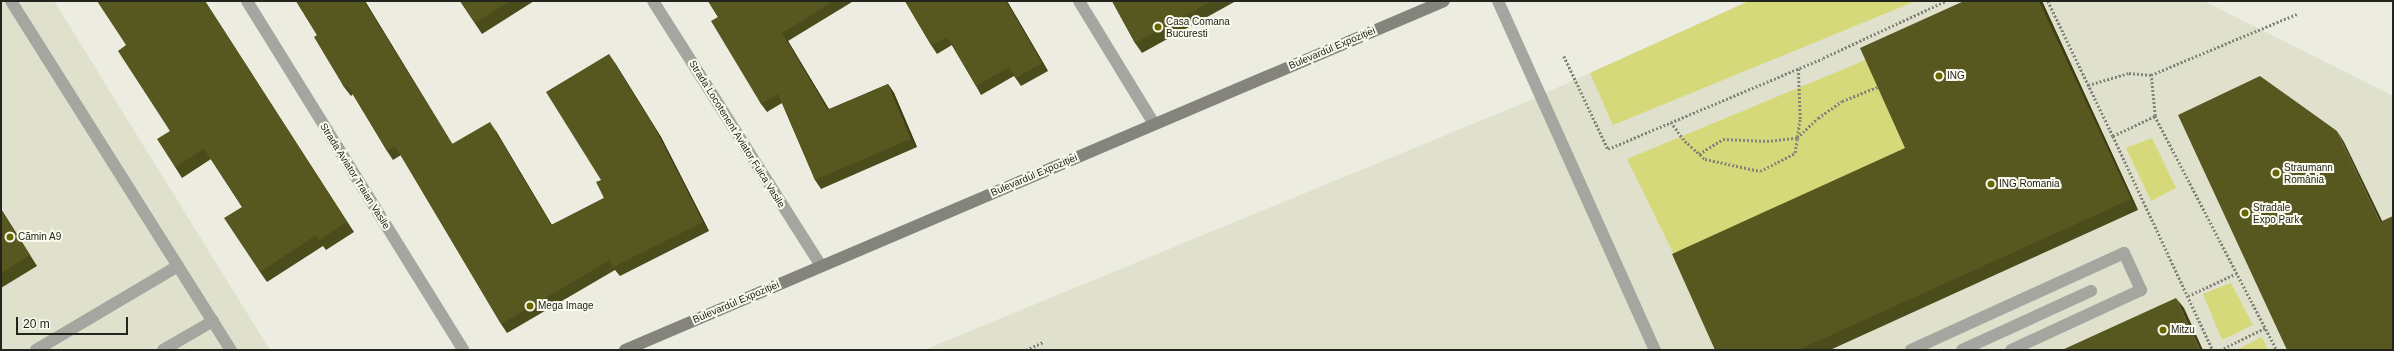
<!DOCTYPE html>
<meta charset="utf-8">
<style>
body{margin:0}
#map{position:relative;width:2394px;height:351px;overflow:hidden;background:#ecede0;font-family:Helvetica,sans-serif}
div>[style]{position:absolute}
.built>*{inset:0;background:#e0e1cc}
.green>*{inset:0;background:#d6d97a}
.path>*{height:2.5px;margin-top:-1.25px;transform-origin:0;background:repeating-linear-gradient(90deg,#83847b 0 2px,transparent 0 4px)}
.lane>*{height:12px;margin:-6px;padding:0 6px;transform-origin:6px;border-radius:6px;background:#a6a6a1}
.street>*{height:12px;margin:-6px;padding:0 6px;transform-origin:6px;border-radius:6px;background:#a6a6a1}
.secondary>*{height:12px;margin:-6px;padding:0 6px;transform-origin:6px;border-radius:6px;background:#84847c}
.wall>*{inset:0;background:#4b4c1c}
.shaded-wall>*{inset:0;background:#3d3e16}
.building>*{inset:0;background:#575820}
.dots>*{width:11px;height:11px;translate:-50% -50%;box-sizing:border-box;border:2px solid #f9faed;border-radius:50%}
span{translate:-50% -50%;white-space:nowrap;text-align:center;line-height:1.15;-webkit-text-stroke:4px #f9faed;paint-order:stroke}
.poi-label{font-size:10px;color:#24241f}
.left{translate:0 -50%;text-align:left}
.street-label{font-size:10px;color:#24241f}
.frame{position:absolute;inset:0;border:2px solid #24241f;pointer-events:none}
.scale{position:absolute;left:16px;top:317px;width:112px;height:18px;box-sizing:border-box;border:2px solid #24241f;border-top:0;padding-left:5px;font-size:12px;line-height:14px;white-space:nowrap;color:#24241f;-webkit-text-stroke:3px #f9faed;paint-order:stroke}
</style>
<div id="map">
<div class="built">
<i style="clip-path:polygon(1px 1px,54px 1px,270px 350px,1px 350px)"></i>
<i style="clip-path:polygon(1749px 1px,2204px 1px,2393px 96px,2393px 350px,924px 350px,1521px 104px)"></i>
</div>
<div class="green">
<i style="clip-path:polygon(1749px 1px,1916px 1px,1613px 125px,1590px 73px)"></i>
<i style="clip-path:polygon(1868px 59px,1912px 159px,1679px 265px,1627px 159px)"></i>
<i style="clip-path:polygon(2152px 138px,2176px 188px,2151px 201px,2126px 148px)"></i>
<i style="clip-path:polygon(2231px 283px,2253px 325px,2222px 340px,2203px 294px)"></i>
<i style="clip-path:polygon(2262px 337px,2268px 350px,2236px 350px)"></i>
</div>
<div class="path">
<i style="left:2048px;top:1px;width:150px;rotate:64.3deg"></i>
<i style="left:2113px;top:136px;width:47px;rotate:-25.5deg"></i>
<i style="left:2155px;top:116px;width:264px;rotate:62.5deg"></i>
<i style="left:1564px;top:56px;width:103px;rotate:64.7deg"></i>
<i style="left:1608px;top:149px;width:233px;rotate:-22.9deg"></i>
<i style="left:1823px;top:58px;width:136px;rotate:-24.9deg"></i>
<i style="left:2088px;top:85px;width:43px;rotate:-16.3deg"></i>
<i style="left:2129px;top:73px;width:22px;rotate:5deg"></i>
<i style="left:2155px;top:116px;width:41px;rotate:-95.6deg"></i>
<i style="left:2151px;top:75px;width:158px;rotate:-22.7deg"></i>
<i style="left:1671px;top:122px;width:24px;rotate:54deg"></i>
<i style="left:1685px;top:141px;width:27px;rotate:42deg"></i>
<i style="left:1705px;top:159px;width:56px;rotate:12.3deg"></i>
<i style="left:1760px;top:171px;width:39px;rotate:-27deg"></i>
<i style="left:1795px;top:153px;width:34px;rotate:-82deg"></i>
<i style="left:1800px;top:119px;width:51px;rotate:-92.2deg"></i>
<i style="left:2113px;top:136px;width:236px;rotate:65deg"></i>
<i style="left:1699px;top:154px;width:28px;rotate:-32deg"></i>
<i style="left:1723px;top:139px;width:44px;rotate:2.6deg"></i>
<i style="left:1767px;top:141px;width:30px;rotate:-6deg"></i>
<i style="left:1797px;top:138px;width:29px;rotate:-44deg"></i>
<i style="left:1818px;top:118px;width:29px;rotate:-35deg"></i>
<i style="left:1842px;top:101px;width:41px;rotate:-21.5deg"></i>
<i style="left:2188px;top:296px;width:54px;rotate:-25.1deg"></i>
<i style="left:1026px;top:350px;width:19px;rotate:-25deg"></i>
<i style="left:2220px;top:350px;width:50px;rotate:-26.1deg"></i>
</div>
<div class="lane">
<i style="left:11px;top:1px;width:413px;rotate:57.8deg"></i>
<i style="left:36px;top:350px;width:165px;rotate:-30.6deg"></i>
<i style="left:163px;top:350px;width:58px;rotate:-30.1deg"></i>
<i style="left:1911px;top:350px;width:234px;rotate:-24.5deg"></i>
<i style="left:2124px;top:253px;width:41px;rotate:65.3deg"></i>
<i style="left:2141px;top:290px;width:143px;rotate:155.2deg"></i>
<i style="left:1962px;top:350px;width:142px;rotate:-24.6deg"></i>
</div>
<div class="street">
<i style="left:247px;top:1px;width:410px;rotate:58.2deg"></i>
<i style="left:653px;top:1px;width:314px;rotate:57.6deg"></i>
<i style="left:1079px;top:1px;width:144px;rotate:58.6deg"></i>
<i style="left:1498px;top:1px;width:383px;rotate:65.8deg"></i>
</div>
<div class="secondary">
<i style="left:625px;top:350px;width:890px;rotate:-23.08deg"></i>
</div>
<div class="wall">
<i style="clip-path:polygon(205px 1px,354px 232px,326px 250px,323px 246px,267px 282px,260px 272px,242px 207px,211px 159px,182px 178px,175px 167px,170px 131px,126px 45px)"></i>
<i style="clip-path:polygon(296px 1px,365px 1px,452px 144px,496px 131px,552px 225px,604px 198px,601px 180px,615px 63px,661px 137px,709px 231px,620px 276px,615px 270px,507px 333px,501px 324px,401px 155px,393px 160px,387px 151px,353px 94px,351px 96px,344px 87px,317px 35px)"></i>
<i style="clip-path:polygon(460px 1px,534px 1px,482px 34px)"></i>
<i style="clip-path:polygon(708px 1px,851px 1px,852px 2px,788px 41px,829px 109px,888px 84px,894px 93px,917px 147px,821px 189px,815px 180px,782px 103px,767px 112px,761px 104px,718px 17px)"></i>
<i style="clip-path:polygon(905px 1px,1007px 1px,1048px 71px,1021px 86px,1014px 76px,981px 95px,976px 86px,952px 45px,937px 54px,931px 45px)"></i>
<i style="clip-path:polygon(1112px 1px,1236px 1px,1142px 53px,1135px 43px)"></i>
<i style="clip-path:polygon(1964px 1px,2042px 1px,2138px 210px,1830px 350px,1715px 350px,1905px 148px)"></i>
<i style="clip-path:polygon(1px 209px,37px 266px,1px 288px)"></i>
</div>
<div class="shaded-wall">
<i style="clip-path:polygon(364px 1px,365px 1px,458px 153px,452px 144px)"></i>
<i style="clip-path:polygon(1006px 1px,1007px 1px,1048px 71px,1042px 63px)"></i>
<i style="clip-path:polygon(2039px 1px,2042px 1px,2138px 210px,2131px 199px)"></i>
<i style="clip-path:polygon(782px 33px,788px 41px,834px 118px,828px 110px)"></i>
<i style="clip-path:polygon(609px 54px,615px 63px,661px 137px,709px 231px,703px 222px)"></i>
<i style="clip-path:polygon(888px 84px,894px 93px,917px 147px,911px 139px)"></i>
<i style="clip-path:polygon(490px 122px,496px 131px,557px 234px,551px 225px)"></i>
<i style="clip-path:polygon(2337px 131px,2344px 142px,2388px 233px,2380px 222px)"></i>
<i style="clip-path:polygon(1px 209px,37px 266px,30px 255px,1px 210px)"></i>
<i style="clip-path:polygon(2176px 298px,2184px 308px,2203px 350px,2200px 350px)"></i>
</div>
<div class="building">
<i style="clip-path:polygon(97px 1px,205px 1px,347px 222px,319px 240px,316px 235px,260px 272px,224px 218px,242px 207px,204px 149px,175px 167px,157px 139px,170px 131px,118px 51px,126px 45px)"></i>
<i style="clip-path:polygon(296px 1px,364px 1px,452px 144px,490px 122px,551px 225px,604px 198px,596px 182px,601px 180px,546px 92px,609px 54px,655px 128px,703px 222px,613px 267px,610px 260px,501px 324px,395px 146px,387px 151px,347px 85px,344px 87px,314px 37px,317px 35px)"></i>
<i style="clip-path:polygon(460px 1px,510px 1px,475px 23px)"></i>
<i style="clip-path:polygon(708px 1px,834px 1px,782px 33px,828px 110px,888px 84px,911px 139px,815px 180px,778px 94px,761px 104px,711px 21px,718px 17px)"></i>
<i style="clip-path:polygon(905px 1px,1006px 1px,1042px 63px,1016px 78px,1009px 67px,976px 86px,947px 37px,931px 45px)"></i>
<i style="clip-path:polygon(1112px 1px,1212px 1px,1135px 43px)"></i>
<i style="clip-path:polygon(1964px 1px,2039px 1px,2131px 199px,1798px 350px,1715px 350px,1672px 254px,1905px 148px,1860px 48px)"></i>
<i style="clip-path:polygon(2260px 76px,2337px 131px,2380px 222px,2393px 216px,2393px 350px,2287px 350px,2178px 115px)"></i>
<i style="clip-path:polygon(1px 210px,30px 255px,1px 273px)"></i>
<i style="clip-path:polygon(2176px 298px,2200px 350px,2062px 350px)"></i>
</div>
<div class="dots">
<i style="left:1158px;top:27px;background:#666700"></i>
<i style="left:1939px;top:76px;background:#666700"></i>
<i style="left:2276px;top:173px;background:#666700"></i>
<i style="left:1991px;top:184px;background:#666700"></i>
<i style="left:2245px;top:213px;background:#666700"></i>
<i style="left:10px;top:237px;background:#666700"></i>
<i style="left:530px;top:306px;background:#666700"></i>
<i style="left:2163px;top:330px;background:#666700"></i>
</div>
<div class="poi-label">
<span class="left" style="left:1166px;top:27px">Casa Comana<br>Bucuresti</span>
<span class="left" style="left:1947px;top:76px">ING</span>
<span class="left" style="left:2284px;top:173px">Straumann<br>România</span>
<span class="left" style="left:1999px;top:184px">ING Romania</span>
<span class="left" style="left:2253px;top:213px">Stradale<br>Expo Park</span>
<span class="left" style="left:18px;top:237px">Cămin A9</span>
<span class="left" style="left:538px;top:306px">Mega Image</span>
<span class="left" style="left:2171px;top:330px">Mitzu</span>
</div>
<div class="street-label">
<span style="left:1332px;top:48px;rotate:-23deg">Bulevardul Expoziției</span>
<span style="left:737px;top:134px;rotate:58deg">Strada Locotenent Aviator Fuica Vasile</span>
<span style="left:1034px;top:175px;rotate:-23deg">Bulevardul Expoziției</span>
<span style="left:355px;top:176px;rotate:58deg">Strada Aviator Traian Vasile</span>
<span style="left:736px;top:302px;rotate:-23deg">Bulevardul Expoziției</span>
</div>
<div class="frame"></div>
<div class="scale">20 m</div>
</div>
